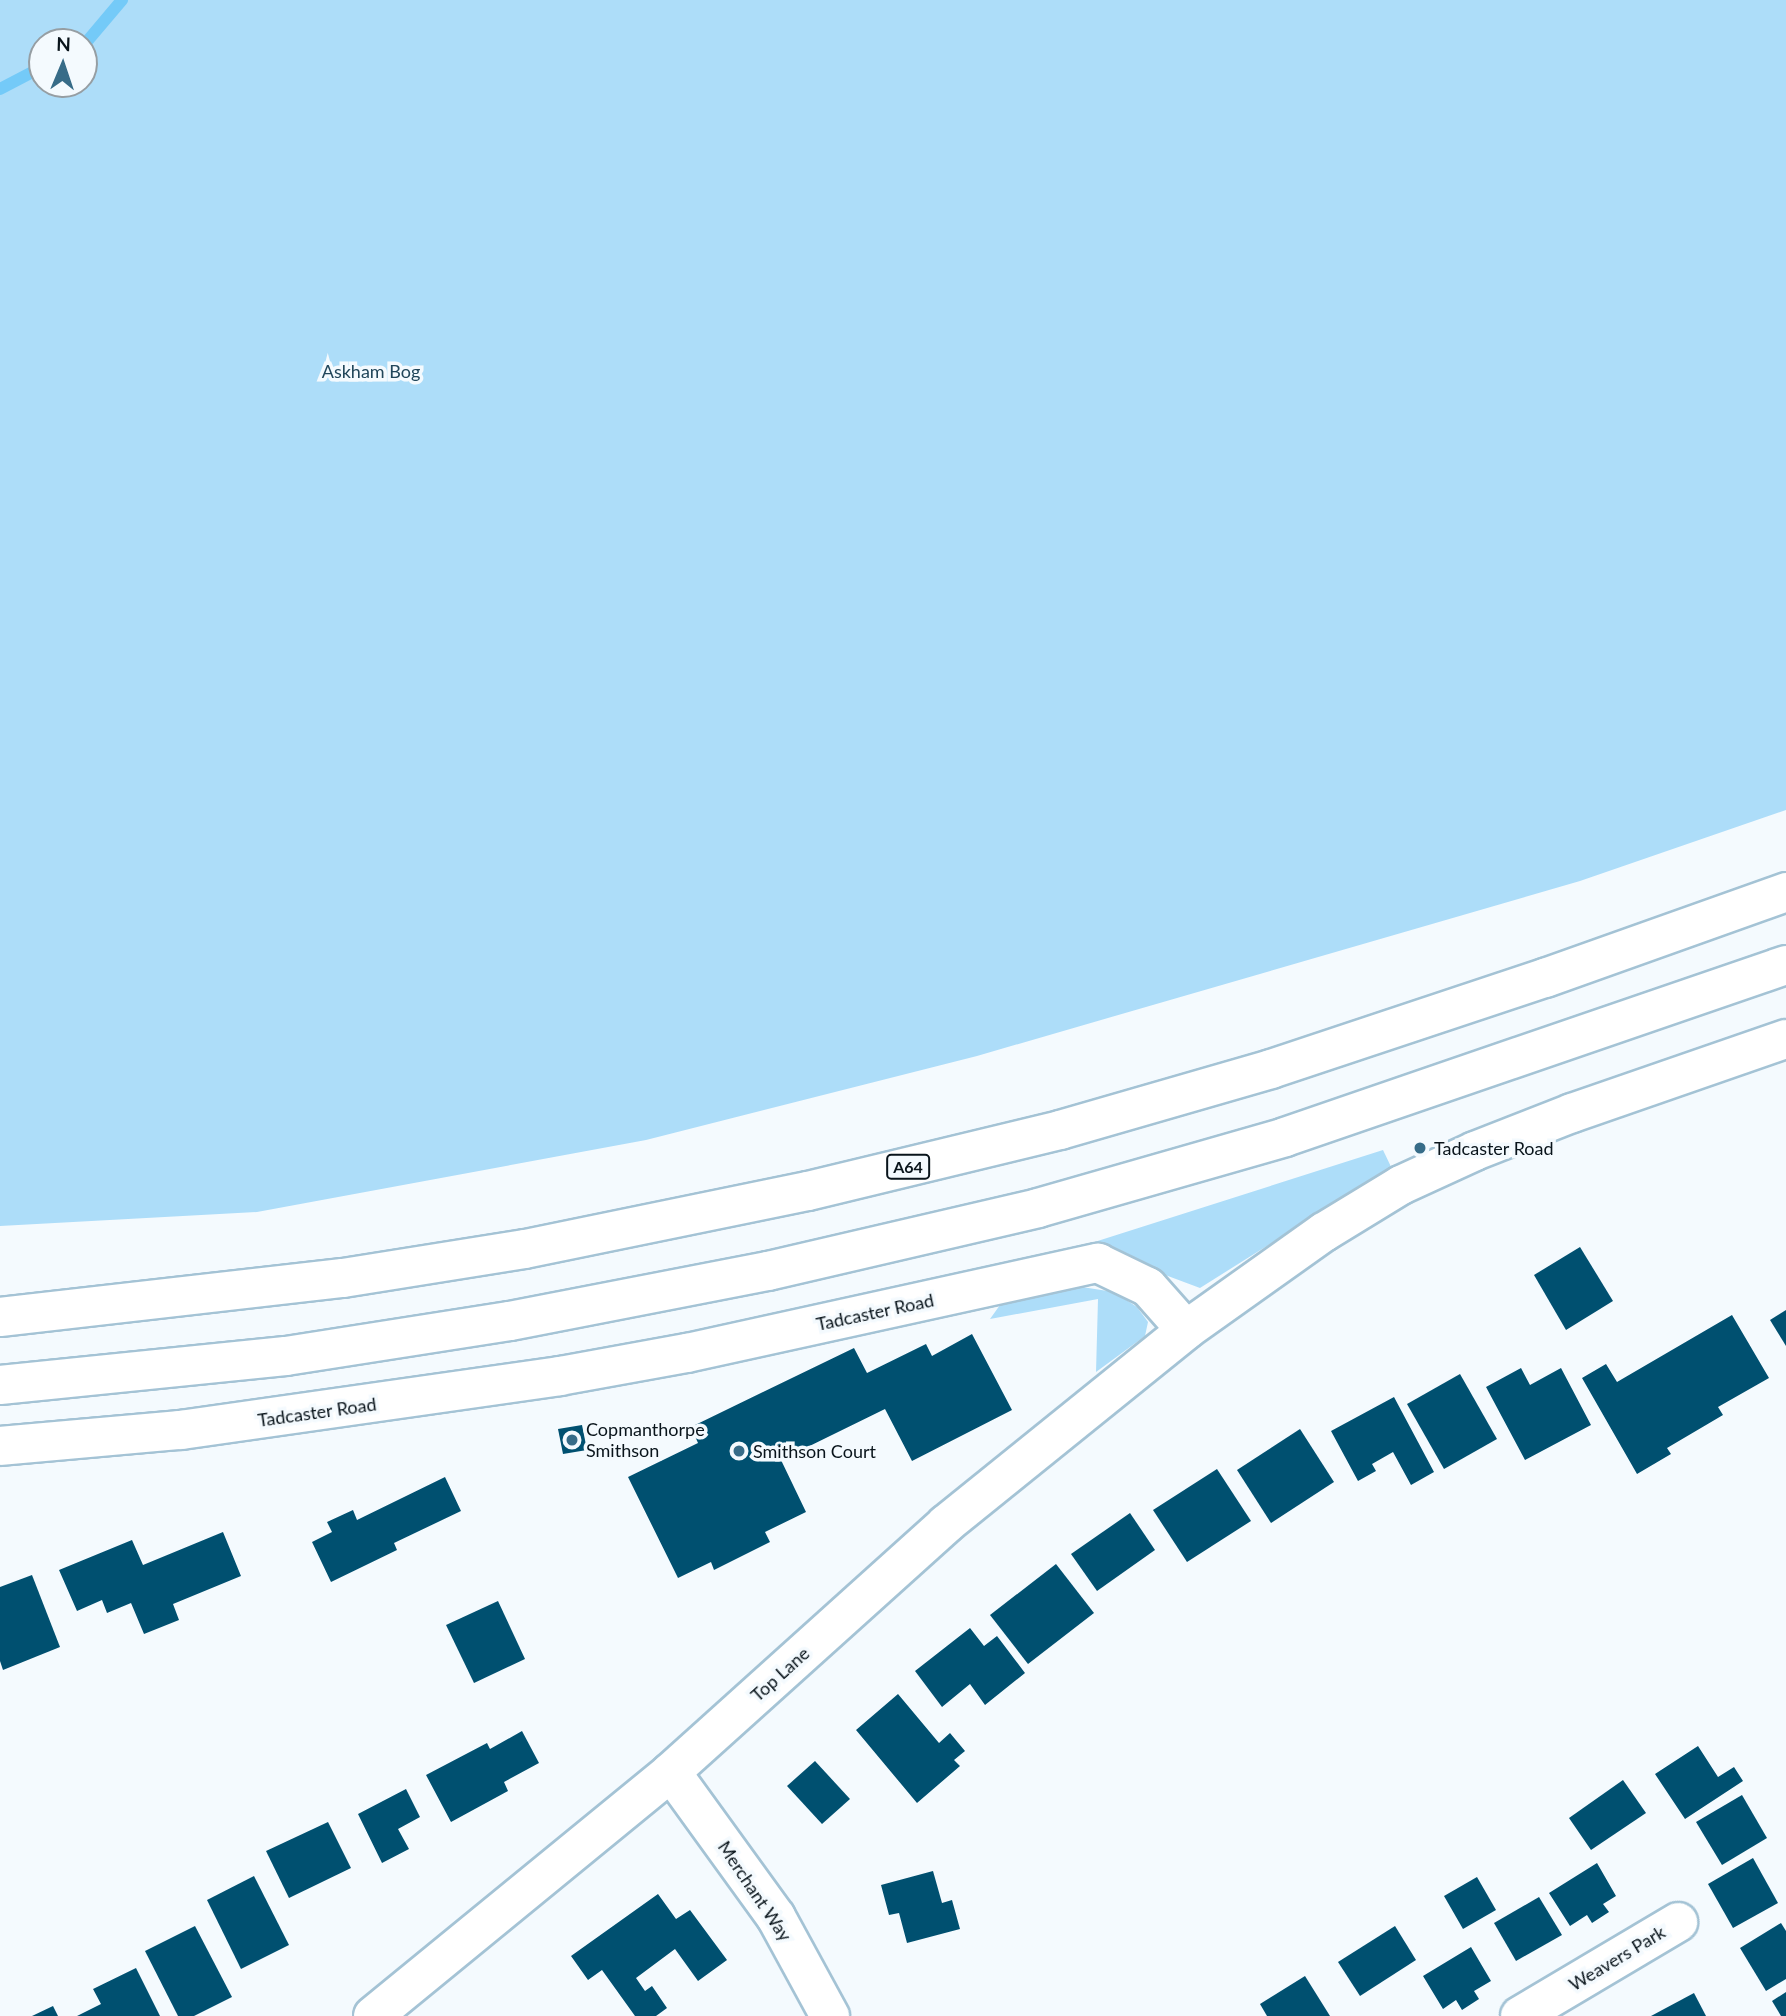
<!DOCTYPE html>
<style>
body{margin:0}
#map{position:relative;width:1786px;height:2016px;overflow:hidden;background:#f4fafe;font-family:Lato,sans-serif}
div>[style]{position:absolute}
.green>*{inset:0;background:#adddf9}
.stream>*{height:12px;margin:-6px;padding:0 6px;transform-origin:6px;border-radius:6px;background:#74caf8}
.building>*{inset:0;background:#005070}
.roads{filter:drop-shadow(2px 0 #a4c3d5) drop-shadow(-2px 0 #a4c3d5) drop-shadow(0 2px #a4c3d5) drop-shadow(0 -2px #a4c3d5)}
.street>*{height:38px;margin:-19px;padding:0 19px;transform-origin:19px;border-radius:19px;background:#fff}
.secondary>*{height:38px;margin:-19px;padding:0 19px;transform-origin:19px;border-radius:19px;background:#fff}
.highway>*{height:38px;margin:-19px;padding:0 19px;transform-origin:19px;border-radius:19px;background:#fff}
.dots>*{width:19px;height:19px;translate:-50% -50%;box-sizing:border-box;border:4px solid #f4fafe;border-radius:50%}
span{translate:-50% -50%;white-space:nowrap;text-align:center;line-height:1.15;-webkit-text-stroke:7px #f4fafe;paint-order:stroke}
.shield-label span{padding:2px 5px;background:#f4fafe;border:2px solid;border-radius:5px;-webkit-text-stroke-width:0}
.shield-label{font-size:16px;color:#09141b;font-weight:700}
.park-label{font-size:18px;color:#21465a}
.poi-label{font-size:18px;color:#09141b}
.left{translate:0 -50%;text-align:left}
.street-label{font-size:18px;color:#09141b}
.north{position:absolute;left:28px;top:28px;width:70px;height:70px;box-sizing:border-box;background:#f4fafe;border:2px solid #969ea3;border-radius:50%;rotate:2deg;font-size:19px;font-weight:700;line-height:28px;text-align:center;color:#09141b}
.north::after{content:'';display:block;margin:auto;width:24px;height:32px;background:#376c88;clip-path:polygon(50% 0,100% 100%,50% 72%,0 100%)}
</style>
<div id="map">
<div class="green">
<i style="clip-path:polygon(evenodd,0 0,1786px 0,1786px 810px,1580px 881px,977px 1056px,646px 1140px,257px 1212px,0 1226px,0 0,42px 42px,84px 42px,84px 84px,42px 84px,42px 42px)"></i>
<i style="clip-path:polygon(1383px 1150px,1394px 1173px,1327px 1208px,1200px 1288px,1085px 1245px)"></i>
<i style="clip-path:polygon(1082px 1287px,1114px 1292px,1137px 1307px,1148px 1322px,1145px 1336px,1096px 1372px,1098px 1299px,990px 1319px,1000px 1305px)"></i>
</div>
<div class="stream">
<i style="left:84px;top:45px;width:59px;rotate:-49.8deg"></i>
<i style="left:0;top:89px;width:47px;rotate:-27.6deg"></i>
</div>
<div class="building">
<i style="clip-path:polygon(1580px 1247px,1613px 1301px,1566px 1330px,1534px 1275px)"></i>
<i style="clip-path:polygon(1786px 1310px,1786px 1346px,1770px 1320px)"></i>
<i style="clip-path:polygon(1732px 1315px,1769px 1378px,1718px 1407px,1723px 1415px,1667px 1448px,1671px 1454px,1637px 1474px,1582px 1378px,1606px 1364px,1617px 1382px)"></i>
<i style="clip-path:polygon(972px 1334px,1012px 1410px,912px 1461px,885px 1409px,781px 1460px,806px 1512px,765px 1532px,770px 1542px,714px 1570px,711px 1562px,678px 1578px,628px 1477px,698px 1443px,691px 1427px,854px 1348px,867px 1373px,926px 1344px,932px 1356px)"></i>
<i style="clip-path:polygon(1521px 1368px,1530px 1385px,1561px 1368px,1591px 1425px,1525px 1460px,1486px 1387px)"></i>
<i style="clip-path:polygon(1460px 1374px,1497px 1439px,1444px 1469px,1407px 1404px)"></i>
<i style="clip-path:polygon(1394px 1397px,1434px 1472px,1411px 1485px,1393px 1452px,1372px 1464px,1376px 1471px,1358px 1481px,1331px 1431px)"></i>
<i style="clip-path:polygon(582px 1425px,587px 1450px,563px 1454px,558px 1429px)"></i>
<i style="clip-path:polygon(1300px 1429px,1334px 1482px,1271px 1523px,1237px 1470px)"></i>
<i style="clip-path:polygon(1217px 1469px,1251px 1521px,1187px 1562px,1153px 1510px)"></i>
<i style="clip-path:polygon(445px 1477px,461px 1511px,394px 1543px,397px 1550px,331px 1582px,312px 1542px,332px 1532px,327px 1522px,353px 1510px,357px 1520px)"></i>
<i style="clip-path:polygon(1130px 1513px,1155px 1550px,1097px 1591px,1071px 1554px)"></i>
<i style="clip-path:polygon(223px 1532px,241px 1576px,173px 1604px,179px 1620px,144px 1634px,131px 1603px,107px 1613px,102px 1600px,77px 1611px,59px 1570px,132px 1540px,143px 1565px)"></i>
<i style="clip-path:polygon(1056px 1564px,1094px 1613px,1028px 1664px,990px 1615px)"></i>
<i style="clip-path:polygon(32px 1575px,60px 1647px,3px 1670px,0 1661px,0 1587px)"></i>
<i style="clip-path:polygon(498px 1601px,525px 1659px,474px 1683px,446px 1625px)"></i>
<i style="clip-path:polygon(970px 1628px,984px 1646px,997px 1636px,1025px 1673px,985px 1705px,970px 1684px,942px 1707px,915px 1671px)"></i>
<i style="clip-path:polygon(898px 1694px,939px 1743px,950px 1733px,965px 1751px,954px 1760px,960px 1766px,917px 1803px,856px 1730px)"></i>
<i style="clip-path:polygon(522px 1731px,539px 1763px,504px 1782px,508px 1791px,451px 1822px,426px 1775px,487px 1743px,490px 1749px)"></i>
<i style="clip-path:polygon(1698px 1746px,1718px 1777px,1734px 1767px,1743px 1781px,1685px 1819px,1655px 1774px)"></i>
<i style="clip-path:polygon(815px 1761px,850px 1799px,822px 1824px,787px 1786px)"></i>
<i style="clip-path:polygon(1623px 1780px,1646px 1813px,1591px 1850px,1569px 1818px)"></i>
<i style="clip-path:polygon(406px 1789px,420px 1817px,398px 1829px,409px 1849px,382px 1863px,358px 1814px)"></i>
<i style="clip-path:polygon(1742px 1795px,1767px 1838px,1722px 1865px,1696px 1822px)"></i>
<i style="clip-path:polygon(328px 1822px,351px 1868px,289px 1898px,266px 1851px)"></i>
<i style="clip-path:polygon(1753px 1858px,1778px 1903px,1733px 1928px,1708px 1884px)"></i>
<i style="clip-path:polygon(1597px 1863px,1616px 1896px,1603px 1904px,1609px 1912px,1592px 1923px,1587px 1915px,1570px 1926px,1549px 1893px)"></i>
<i style="clip-path:polygon(933px 1871px,942px 1903px,952px 1900px,960px 1929px,907px 1943px,899px 1913px,889px 1915px,881px 1885px)"></i>
<i style="clip-path:polygon(254px 1876px,289px 1945px,241px 1969px,207px 1900px)"></i>
<i style="clip-path:polygon(1477px 1877px,1496px 1910px,1463px 1929px,1444px 1896px)"></i>
<i style="clip-path:polygon(658px 1894px,676px 1919px,690px 1910px,727px 1960px,698px 1981px,675px 1949px,636px 1978px,645px 1991px,652px 1986px,667px 2008px,656px 2016px,635px 2016px,602px 1970px,588px 1980px,571px 1956px)"></i>
<i style="clip-path:polygon(1539px 1897px,1562px 1935px,1516px 1961px,1494px 1923px)"></i>
<i style="clip-path:polygon(1781px 1923px,1786px 1931px,1786px 1979px,1766px 1991px,1740px 1948px)"></i>
<i style="clip-path:polygon(195px 1926px,232px 1997px,194px 2016px,178px 2016px,145px 1951px)"></i>
<i style="clip-path:polygon(1395px 1926px,1416px 1960px,1360px 1996px,1338px 1962px)"></i>
<i style="clip-path:polygon(1471px 1947px,1491px 1981px,1474px 1991px,1479px 1999px,1462px 2010px,1456px 2000px,1443px 2009px,1423px 1976px)"></i>
<i style="clip-path:polygon(136px 1968px,160px 2016px,77px 2016px,101px 2004px,93px 1989px)"></i>
<i style="clip-path:polygon(1305px 1976px,1330px 2016px,1267px 2016px,1260px 2004px)"></i>
<i style="clip-path:polygon(1786px 1992px,1786px 2016px,1781px 2016px,1772px 2001px)"></i>
<i style="clip-path:polygon(1694px 1993px,1706px 2016px,1651px 2016px)"></i>
<i style="clip-path:polygon(53px 2006px,58px 2016px,32px 2016px)"></i>
</div>
<div class="roads">
<div class="street">
<i style="left:0;top:1446px;width:182px;rotate:-5.1deg"></i>
<i style="left:181px;top:1430px;width:383px;rotate:-8.1deg"></i>
<i style="left:560px;top:1376px;width:129px;rotate:-10.3deg"></i>
<i style="left:687px;top:1353px;width:421px;rotate:-12.4deg"></i>
<i style="left:1098px;top:1263px;width:55px;rotate:25.6deg"></i>
<i style="left:1148px;top:1287px;width:57px;rotate:48.5deg"></i>
<i style="left:671px;top:1772px;width:179px;rotate:54.1deg"></i>
<i style="left:776px;top:1917px;width:113px;rotate:61.4deg"></i>
<i style="left:1520px;top:2016px;width:184px;rotate:-30.7deg"></i>
</div>
<div class="secondary">
<i style="left:373px;top:2016px;width:385px;rotate:-39.3deg"></i>
<i style="left:671px;top:1772px;width:370px;rotate:-42deg"></i>
<i style="left:946px;top:1524px;width:309px;rotate:-38.9deg"></i>
<i style="left:1186px;top:1330px;width:169px;rotate:-35.4deg"></i>
<i style="left:1324px;top:1232px;width:90px;rotate:-31.4deg"></i>
<i style="left:1401px;top:1185px;width:81px;rotate:-24.7deg"></i>
<i style="left:1475px;top:1151px;width:104px;rotate:-21.4deg"></i>
<i style="left:1572px;top:1113px;width:226px;rotate:-19.1deg"></i>
</div>
<div class="highway">
<i style="left:0;top:1317px;width:345px;rotate:-6.5deg"></i>
<i style="left:343px;top:1278px;width:184px;rotate:-9.1deg"></i>
<i style="left:525px;top:1249px;width:289px;rotate:-11.6deg"></i>
<i style="left:808px;top:1191px;width:259px;rotate:-13.6deg"></i>
<i style="left:1060px;top:1130px;width:220px;rotate:-16.1deg"></i>
<i style="left:1271px;top:1069px;width:289px;rotate:-18.4deg"></i>
<i style="left:1545px;top:978px;width:256px;rotate:-19.6deg"></i>
<i style="left:0;top:1385px;width:287px;rotate:-5.8deg"></i>
<i style="left:286px;top:1356px;width:227px;rotate:-8.9deg"></i>
<i style="left:510px;top:1321px;width:263px;rotate:-11deg"></i>
<i style="left:768px;top:1271px;width:277px;rotate:-13.1deg"></i>
<i style="left:1038px;top:1208px;width:257px;rotate:-16deg"></i>
<i style="left:1285px;top:1137px;width:530px;rotate:-18.95deg"></i>
</div>
</div>
<div class="dots">
<i style="left:1420px;top:1148px;background:#376c88"></i>
<i style="left:572px;top:1440px;background:#376c88"></i>
<i style="left:739px;top:1451px;background:#376c88"></i>
</div>
<div class="shield-label">
<span style="left:908px;top:1167px">A64</span>
</div>
<div class="park-label">
<span style="left:371px;top:371px">Askham Bog</span>
</div>
<div class="poi-label">
<span class="left" style="left:1434px;top:1148px">Tadcaster Road</span>
<span class="left" style="left:586px;top:1440px">Copmanthorpe<br>Smithson</span>
<span class="left" style="left:753px;top:1451px">Smithson Court</span>
</div>
<div class="street-label">
<span style="left:875px;top:1312px;rotate:-12deg">Tadcaster Road</span>
<span style="left:317px;top:1412px;rotate:-8deg">Tadcaster Road</span>
<span style="left:780px;top:1674px;rotate:-42deg">Top Lane</span>
<span style="left:755px;top:1891px;rotate:56deg">Merchant Way</span>
<span style="left:1617px;top:1958px;rotate:-31deg">Weavers Park</span>
</div>
<div class="north">N</div>
</div>
